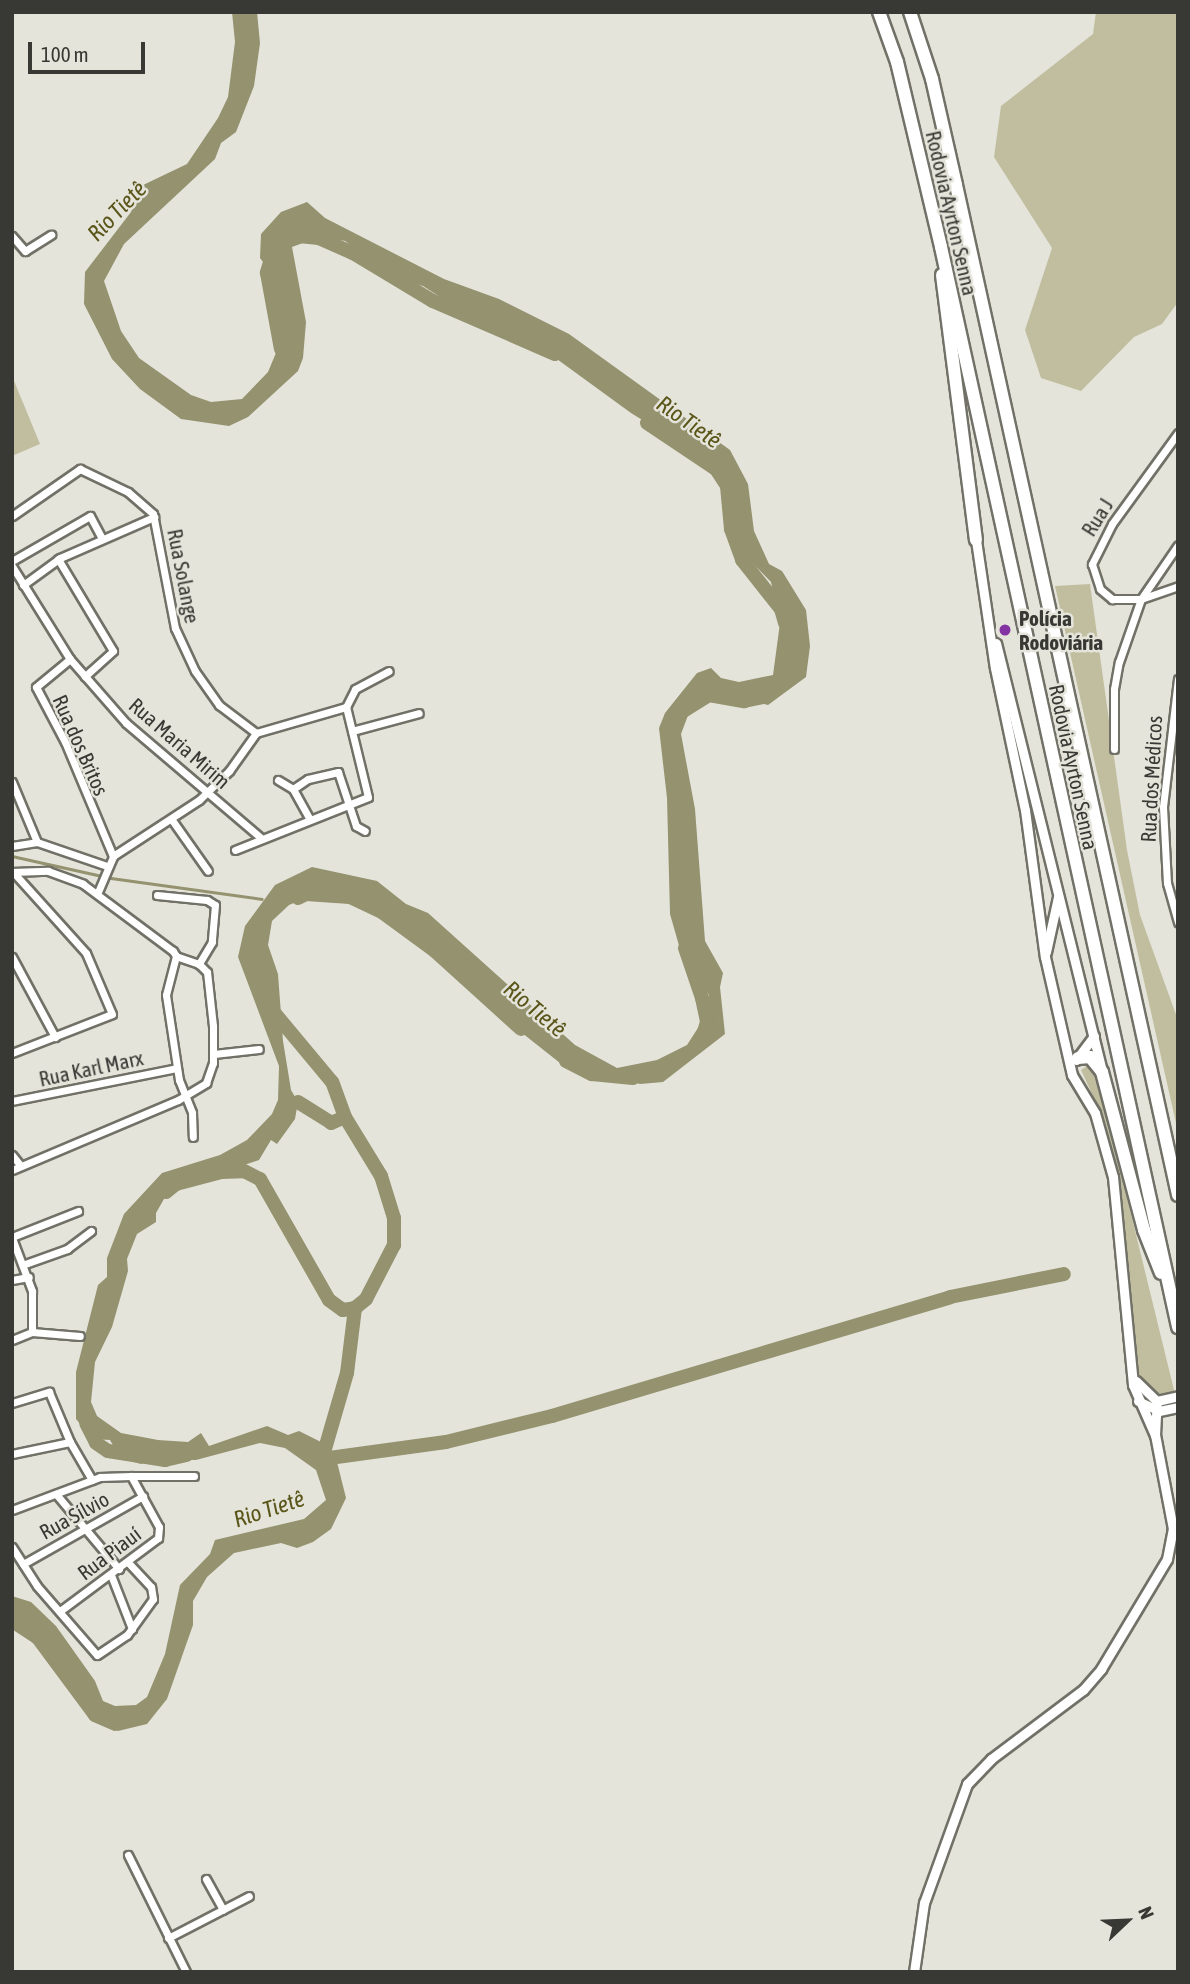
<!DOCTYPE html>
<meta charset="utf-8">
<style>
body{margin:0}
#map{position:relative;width:1190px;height:1984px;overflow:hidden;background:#e4e4da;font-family:"Asap Condensed",sans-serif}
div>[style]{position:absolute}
.green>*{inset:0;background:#c0be9f}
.water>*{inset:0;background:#94926f}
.stream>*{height:2.5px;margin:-1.25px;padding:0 1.25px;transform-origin:1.25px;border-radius:1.25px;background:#94926f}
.river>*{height:14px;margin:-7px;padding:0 7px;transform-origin:7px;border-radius:7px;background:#94926f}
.roads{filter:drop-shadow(2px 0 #717168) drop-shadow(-2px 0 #717168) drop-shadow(0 2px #717168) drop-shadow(0 -2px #717168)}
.minor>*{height:7px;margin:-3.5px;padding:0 3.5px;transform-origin:3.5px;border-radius:3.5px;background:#fff}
.tertiary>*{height:9px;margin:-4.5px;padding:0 4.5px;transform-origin:4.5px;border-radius:4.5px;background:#fff}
.motorway>*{height:12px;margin:-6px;padding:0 6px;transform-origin:6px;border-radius:6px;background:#fff}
.dots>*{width:19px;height:19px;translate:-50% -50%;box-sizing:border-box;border:4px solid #e4e4da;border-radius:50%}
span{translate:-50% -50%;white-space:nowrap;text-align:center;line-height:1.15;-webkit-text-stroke:5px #e4e4da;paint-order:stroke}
.street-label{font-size:21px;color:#383834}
.poi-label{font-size:21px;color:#383834;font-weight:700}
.left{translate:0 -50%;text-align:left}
.water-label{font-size:23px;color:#5a5519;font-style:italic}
.frame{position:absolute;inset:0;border:14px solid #383834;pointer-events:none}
.north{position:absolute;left:1092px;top:1886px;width:70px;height:70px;-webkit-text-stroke:5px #e4e4da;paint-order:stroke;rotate:67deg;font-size:19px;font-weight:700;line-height:28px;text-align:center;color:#383834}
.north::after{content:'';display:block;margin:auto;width:24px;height:32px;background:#383834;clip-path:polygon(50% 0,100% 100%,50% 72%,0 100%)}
.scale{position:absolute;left:28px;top:42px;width:117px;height:32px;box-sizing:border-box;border:4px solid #383834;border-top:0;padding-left:9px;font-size:21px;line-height:24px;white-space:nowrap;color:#383834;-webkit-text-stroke:5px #e4e4da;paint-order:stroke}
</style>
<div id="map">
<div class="green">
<i style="clip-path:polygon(1096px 12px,1178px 12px,1178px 302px,1162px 324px,1134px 337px,1081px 391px,1041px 378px,1025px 330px,1052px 248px,994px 157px,1001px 106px,1093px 34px)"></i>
<i style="clip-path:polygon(12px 376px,40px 444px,12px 456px)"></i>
<i style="clip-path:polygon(1090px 584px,1127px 850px,1140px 915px,1178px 1020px,1178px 1132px,1055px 586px)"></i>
<i style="clip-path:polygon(1090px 1064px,1095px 1067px,1175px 1394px,1157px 1395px,1139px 1376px,1121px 1192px,1105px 1122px,1081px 1070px)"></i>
</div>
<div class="water">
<i style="clip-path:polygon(232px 12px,257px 12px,260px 43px,254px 86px,236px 132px,221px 143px,215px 159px,124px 244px,104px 281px,121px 331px,139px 358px,191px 395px,211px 402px,242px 399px,268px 372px,278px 348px,275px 278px,260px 258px,261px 234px,281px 212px,307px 202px,325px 218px,444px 279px,499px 299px,569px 334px,730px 450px,748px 484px,754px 531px,769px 564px,782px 571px,806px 610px,810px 646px,806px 677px,768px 705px,718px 693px,703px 697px,693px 702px,681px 734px,695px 809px,705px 941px,723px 973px,720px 987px,725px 1034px,663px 1082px,640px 1084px,560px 1063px,512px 1025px,504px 1008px,446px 953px,353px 892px,320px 892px,289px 905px,272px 921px,268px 945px,278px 974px,283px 1041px,291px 1090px,298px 1102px,295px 1119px,277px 1144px,271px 1140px,259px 1160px,229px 1170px,190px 1174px,164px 1199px,156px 1213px,156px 1222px,137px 1234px,127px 1259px,128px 1271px,112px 1327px,95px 1362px,91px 1402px,97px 1416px,121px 1433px,158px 1440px,188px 1442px,201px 1433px,209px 1446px,267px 1426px,288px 1435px,299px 1431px,321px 1442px,336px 1458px,346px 1498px,331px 1529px,313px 1542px,297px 1548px,281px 1543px,234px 1553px,207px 1577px,193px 1601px,193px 1625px,167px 1699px,147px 1724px,118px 1731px,94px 1712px,90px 1699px,73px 1685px,47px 1643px,12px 1620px,12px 1596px,31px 1602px,56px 1626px,95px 1681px,103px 1701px,115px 1706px,136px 1705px,147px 1697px,165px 1654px,180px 1585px,210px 1554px,215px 1540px,304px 1519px,326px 1500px,316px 1470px,285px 1448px,260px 1443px,196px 1460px,156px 1459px,141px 1464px,120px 1458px,110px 1440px,93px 1439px,76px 1419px,76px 1372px,98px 1285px,107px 1277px,107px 1258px,124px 1214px,162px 1173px,220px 1155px,247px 1140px,272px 1114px,278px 1100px,279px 1066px,238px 957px,245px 926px,275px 885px,312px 867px,377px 881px,406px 904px,428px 913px,575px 1045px,617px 1068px,657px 1060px,687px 1045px,707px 1014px,709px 995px,682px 956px,670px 914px,667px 798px,659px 728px,665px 713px,697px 673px,711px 668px,721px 678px,739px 682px,773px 675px,780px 623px,771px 582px,733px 543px,728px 503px,732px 489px,709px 461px,631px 413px,528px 338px,462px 311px,423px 286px,394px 277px,345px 241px,322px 236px,292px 247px,306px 322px,303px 358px,298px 371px,248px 417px,229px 426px,181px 419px,140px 389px,112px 359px,84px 304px,85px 272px,131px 212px,141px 186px,187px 164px,218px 118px,228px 97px,235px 42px)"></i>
</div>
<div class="stream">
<i style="left:12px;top:856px;width:101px;rotate:12.5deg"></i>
<i style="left:111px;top:878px;width:152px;rotate:7.9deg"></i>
</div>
<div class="river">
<i style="left:299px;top:236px;width:20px;rotate:6deg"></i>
<i style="left:319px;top:238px;width:37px;rotate:24deg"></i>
<i style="left:353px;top:253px;width:93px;rotate:31deg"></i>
<i style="left:433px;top:301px;width:133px;rotate:23.5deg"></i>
<i style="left:275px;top:246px;width:28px;rotate:107deg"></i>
<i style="left:267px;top:273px;width:77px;rotate:79.6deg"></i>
<i style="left:647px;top:423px;width:83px;rotate:33.7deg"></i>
<i style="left:716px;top:469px;width:20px;rotate:57deg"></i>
<i style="left:727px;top:486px;width:43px;rotate:84.7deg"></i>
<i style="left:731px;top:529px;width:33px;rotate:70deg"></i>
<i style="left:742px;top:560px;width:63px;rotate:51.5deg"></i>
<i style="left:781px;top:609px;width:15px;rotate:74deg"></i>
<i style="left:677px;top:715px;width:38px;rotate:-32deg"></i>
<i style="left:709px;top:695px;width:36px;rotate:10deg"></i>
<i style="left:744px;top:701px;width:25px;rotate:-12deg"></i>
<i style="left:298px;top:898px;width:9px;rotate:-27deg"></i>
<i style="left:306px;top:894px;width:44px;rotate:3.9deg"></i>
<i style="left:350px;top:897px;width:35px;rotate:25deg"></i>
<i style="left:382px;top:912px;width:66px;rotate:36.3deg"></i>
<i style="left:435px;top:951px;width:116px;rotate:42.2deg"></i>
<i style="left:685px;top:948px;width:53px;rotate:71.2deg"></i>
<i style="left:702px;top:998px;width:25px;rotate:78deg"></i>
<i style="left:707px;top:1022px;width:10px;rotate:107deg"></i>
<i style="left:566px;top:1061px;width:29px;rotate:27deg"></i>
<i style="left:592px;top:1074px;width:41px;rotate:5.6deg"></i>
<i style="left:298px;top:1102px;width:39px;rotate:32deg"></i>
<i style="left:331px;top:1123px;width:15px;rotate:-23deg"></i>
<i style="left:166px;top:1192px;width:13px;rotate:-39deg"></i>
<i style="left:176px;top:1184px;width:47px;rotate:-14.9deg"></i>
<i style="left:221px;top:1172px;width:23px;rotate:-2deg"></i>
<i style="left:244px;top:1171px;width:18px;rotate:27deg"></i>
<i style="left:260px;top:1179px;width:139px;rotate:60.3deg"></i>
<i style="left:329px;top:1300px;width:17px;rotate:36deg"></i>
<i style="left:343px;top:1310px;width:12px;rotate:-9deg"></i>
<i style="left:355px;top:1308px;width:14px;rotate:-39deg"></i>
<i style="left:366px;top:1299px;width:61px;rotate:-62.6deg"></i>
<i style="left:394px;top:1245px;width:27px;rotate:-90deg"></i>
<i style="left:394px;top:1218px;width:44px;rotate:-107.2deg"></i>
<i style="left:381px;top:1176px;width:69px;rotate:-121.4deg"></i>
<i style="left:345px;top:1117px;width:37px;rotate:-110deg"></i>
<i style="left:332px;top:1082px;width:94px;rotate:-129.8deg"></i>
<i style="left:355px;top:1308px;width:65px;rotate:97deg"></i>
<i style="left:347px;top:1373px;width:90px;rotate:106.2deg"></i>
<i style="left:322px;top:1459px;width:125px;rotate:-7.8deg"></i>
<i style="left:446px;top:1442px;width:109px;rotate:-13.8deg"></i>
<i style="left:552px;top:1416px;width:415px;rotate:-16.6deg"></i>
<i style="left:950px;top:1297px;width:116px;rotate:-11.4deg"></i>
<i style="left:86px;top:1423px;width:22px;rotate:63deg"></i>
<i style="left:96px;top:1443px;width:14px;rotate:34deg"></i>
<i style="left:108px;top:1451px;width:58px;rotate:9deg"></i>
<i style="left:165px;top:1460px;width:22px;rotate:-13deg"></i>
<i style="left:12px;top:1621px;width:31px;rotate:33deg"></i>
<i style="left:38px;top:1638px;width:96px;rotate:53.5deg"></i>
<i style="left:95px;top:1715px;width:22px;rotate:24deg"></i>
</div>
<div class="roads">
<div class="minor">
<i style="left:12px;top:236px;width:20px;rotate:49deg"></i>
<i style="left:25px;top:251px;width:31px;rotate:-32deg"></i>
<i style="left:1178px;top:433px;width:112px;rotate:126deg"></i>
<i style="left:1112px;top:524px;width:45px;rotate:116.6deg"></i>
<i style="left:1092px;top:564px;width:26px;rotate:72deg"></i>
<i style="left:1100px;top:589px;width:16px;rotate:40deg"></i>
<i style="left:1112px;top:599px;width:29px"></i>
<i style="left:1141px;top:599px;width:39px;rotate:-19deg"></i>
<i style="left:12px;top:516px;width:83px;rotate:-34.7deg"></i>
<i style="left:80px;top:469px;width:53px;rotate:25.6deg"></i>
<i style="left:128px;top:492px;width:33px;rotate:41deg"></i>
<i style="left:153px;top:514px;width:116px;rotate:79.1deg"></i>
<i style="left:175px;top:628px;width:47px;rotate:65.1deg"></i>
<i style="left:195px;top:671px;width:42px;rotate:54.8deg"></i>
<i style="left:219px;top:705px;width:46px;rotate:37.1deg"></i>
<i style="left:256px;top:733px;width:94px;rotate:-16.1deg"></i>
<i style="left:58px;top:559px;width:107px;rotate:59.1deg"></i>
<i style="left:113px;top:651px;width:38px;rotate:138deg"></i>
<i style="left:12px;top:561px;width:90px;rotate:-30deg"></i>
<i style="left:90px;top:516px;width:26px;rotate:62deg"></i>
<i style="left:12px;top:566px;width:110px;rotate:58.1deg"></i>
<i style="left:70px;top:659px;width:85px;rotate:48.8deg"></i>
<i style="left:126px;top:723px;width:176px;rotate:40.4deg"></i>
<i style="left:23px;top:585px;width:46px;rotate:-36.1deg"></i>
<i style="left:60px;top:558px;width:103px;rotate:-23.6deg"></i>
<i style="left:70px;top:659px;width:44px;rotate:140.5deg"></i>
<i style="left:36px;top:687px;width:62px;rotate:62.2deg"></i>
<i style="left:65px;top:742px;width:124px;rotate:67.2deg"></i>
<i style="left:1178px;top:679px;width:129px;rotate:96.7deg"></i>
<i style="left:1163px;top:807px;width:76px;rotate:87deg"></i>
<i style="left:1167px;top:883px;width:41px;rotate:74.2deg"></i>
<i style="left:352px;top:731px;width:69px;rotate:-15deg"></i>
<i style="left:1114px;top:749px;width:60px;rotate:-90deg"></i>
<i style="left:1114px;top:689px;width:27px;rotate:-80deg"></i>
<i style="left:1119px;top:662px;width:67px;rotate:-70.8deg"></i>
<i style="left:1141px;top:599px;width:65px;rotate:-55.6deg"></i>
<i style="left:278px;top:780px;width:17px;rotate:31deg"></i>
<i style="left:293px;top:789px;width:18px;rotate:-34deg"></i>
<i style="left:308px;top:779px;width:31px;rotate:-13deg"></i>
<i style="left:338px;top:772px;width:57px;rotate:71.6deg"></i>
<i style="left:356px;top:826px;width:10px;rotate:29deg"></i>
<i style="left:12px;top:782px;width:65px;rotate:67.4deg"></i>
<i style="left:293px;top:789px;width:33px;rotate:61deg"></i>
<i style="left:172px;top:820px;width:62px;rotate:54.8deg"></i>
<i style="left:12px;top:846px;width:25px;rotate:-9deg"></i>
<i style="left:37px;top:842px;width:74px;rotate:18.9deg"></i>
<i style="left:235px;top:850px;width:143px;rotate:-21.7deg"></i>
<i style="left:368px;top:797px;width:93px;rotate:-103.7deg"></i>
<i style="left:346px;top:707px;width:20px;rotate:-63deg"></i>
<i style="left:355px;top:689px;width:38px;rotate:-28deg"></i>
<i style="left:12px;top:872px;width:36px;rotate:-2deg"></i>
<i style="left:48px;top:871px;width:37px;rotate:20deg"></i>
<i style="left:83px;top:884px;width:112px;rotate:36.7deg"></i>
<i style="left:173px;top:951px;width:6px;rotate:59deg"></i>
<i style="left:176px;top:956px;width:40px;rotate:104.4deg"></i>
<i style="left:166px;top:995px;width:86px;rotate:81.3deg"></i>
<i style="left:179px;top:1080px;width:35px;rotate:68deg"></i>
<i style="left:192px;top:1113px;width:24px;rotate:88deg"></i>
<i style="left:98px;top:892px;width:39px;rotate:-67deg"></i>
<i style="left:113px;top:856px;width:103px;rotate:-33.1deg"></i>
<i style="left:199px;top:800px;width:42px;rotate:-44deg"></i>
<i style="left:229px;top:771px;width:47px;rotate:-54.6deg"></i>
<i style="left:157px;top:895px;width:50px;rotate:5.7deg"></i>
<i style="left:207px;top:900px;width:9px;rotate:32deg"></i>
<i style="left:215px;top:905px;width:37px;rotate:95deg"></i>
<i style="left:212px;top:942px;width:26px;rotate:121deg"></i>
<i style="left:199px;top:964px;width:24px;rotate:-161deg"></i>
<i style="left:12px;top:957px;width:91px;rotate:61.7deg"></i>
<i style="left:12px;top:1053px;width:107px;rotate:-21.3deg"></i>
<i style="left:112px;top:1014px;width:66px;rotate:-113.1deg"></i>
<i style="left:86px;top:953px;width:109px;rotate:-132deg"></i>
<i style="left:214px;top:1054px;width:45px;rotate:-6.3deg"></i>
<i style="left:12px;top:1101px;width:168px;rotate:-11.3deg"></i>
<i style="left:12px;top:1155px;width:14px;rotate:51deg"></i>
<i style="left:12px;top:1170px;width:180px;rotate:-22.9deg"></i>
<i style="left:178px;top:1100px;width:33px;rotate:-31deg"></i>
<i style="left:206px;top:1083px;width:21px;rotate:-71deg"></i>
<i style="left:213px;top:1063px;width:37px;rotate:-90deg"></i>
<i style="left:213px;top:1026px;width:54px;rotate:-96.3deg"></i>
<i style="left:207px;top:972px;width:11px;rotate:-135deg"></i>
<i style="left:12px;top:1237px;width:71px;rotate:-21.5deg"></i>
<i style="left:12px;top:1238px;width:57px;rotate:69.3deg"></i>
<i style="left:32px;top:1291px;width:41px;rotate:90deg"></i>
<i style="left:25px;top:1264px;width:45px;rotate:-19.7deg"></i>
<i style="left:67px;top:1249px;width:30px;rotate:-37deg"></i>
<i style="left:12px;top:1280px;width:17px;rotate:-10deg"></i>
<i style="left:32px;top:1332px;width:48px;rotate:4.8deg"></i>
<i style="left:12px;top:1340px;width:22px;rotate:-22deg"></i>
<i style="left:12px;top:1403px;width:39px;rotate:-17deg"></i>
<i style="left:49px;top:1392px;width:54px;rotate:67.2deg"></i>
<i style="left:12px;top:1454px;width:59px;rotate:-11.7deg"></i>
<i style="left:70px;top:1442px;width:44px;rotate:59.9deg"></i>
<i style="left:131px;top:1476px;width:63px"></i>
<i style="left:56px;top:1494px;width:98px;rotate:50deg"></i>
<i style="left:12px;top:1510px;width:94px;rotate:-20.6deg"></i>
<i style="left:100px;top:1477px;width:31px;rotate:-2deg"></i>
<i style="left:131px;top:1476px;width:58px;rotate:61.2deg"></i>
<i style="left:159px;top:1527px;width:11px;rotate:95deg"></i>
<i style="left:158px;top:1538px;width:122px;rotate:143.3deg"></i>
<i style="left:12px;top:1547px;width:46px;rotate:57.3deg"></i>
<i style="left:37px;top:1586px;width:91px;rotate:49deg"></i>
<i style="left:97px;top:1655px;width:36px;rotate:-34deg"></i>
<i style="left:127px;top:1635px;width:44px;rotate:-54.2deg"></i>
<i style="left:153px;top:1599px;width:12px;rotate:-99deg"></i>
<i style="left:151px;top:1587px;width:34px;rotate:-133deg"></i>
<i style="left:23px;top:1564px;width:138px;rotate:-29.5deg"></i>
<i style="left:111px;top:1575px;width:58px;rotate:68.7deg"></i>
<i style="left:128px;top:1855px;width:131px;rotate:63.6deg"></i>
<i style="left:206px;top:1879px;width:35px;rotate:61deg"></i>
<i style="left:168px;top:1938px;width:91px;rotate:-27.4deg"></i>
</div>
<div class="tertiary">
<i style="left:976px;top:540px;width:129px;rotate:81.6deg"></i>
<i style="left:995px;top:668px;width:145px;rotate:78.1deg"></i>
<i style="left:1025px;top:810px;width:148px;rotate:82.3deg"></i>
<i style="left:1045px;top:957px;width:121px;rotate:77.1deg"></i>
<i style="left:1072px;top:1075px;width:44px;rotate:58.8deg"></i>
<i style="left:1095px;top:1113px;width:66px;rotate:74.3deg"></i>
<i style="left:1113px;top:1177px;width:209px;rotate:84.5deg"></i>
<i style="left:1133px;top:1385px;width:55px;rotate:66.3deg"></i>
<i style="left:996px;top:643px;width:438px;rotate:76.1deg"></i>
<i style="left:1046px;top:952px;width:56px;rotate:-77.7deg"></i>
<i style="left:1076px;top:1060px;width:30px;rotate:-53deg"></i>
<i style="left:1136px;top:1381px;width:29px;rotate:44deg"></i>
<i style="left:1138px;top:1401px;width:23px;rotate:25deg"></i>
<i style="left:1159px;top:1411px;width:19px;rotate:-12deg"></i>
<i style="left:1157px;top:1401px;width:22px;rotate:-13deg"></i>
<i style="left:914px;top:1972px;width:70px;rotate:-81.8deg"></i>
<i style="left:924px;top:1903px;width:127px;rotate:-70.1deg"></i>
<i style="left:967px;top:1784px;width:35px;rotate:-46deg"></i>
<i style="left:991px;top:1759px;width:115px;rotate:-36.9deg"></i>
<i style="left:1083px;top:1690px;width:28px;rotate:-49deg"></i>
<i style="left:1101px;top:1669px;width:128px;rotate:-59deg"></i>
<i style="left:1167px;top:1559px;width:31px;rotate:-79deg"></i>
<i style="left:1173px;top:1529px;width:96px;rotate:-100.8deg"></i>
<i style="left:1155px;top:1435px;width:34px;rotate:-87deg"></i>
</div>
<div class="motorway">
<i style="left:879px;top:12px;width:53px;rotate:70.2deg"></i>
<i style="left:897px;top:62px;width:190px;rotate:76.6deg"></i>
<i style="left:941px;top:247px;width:1106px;rotate:77.62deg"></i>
<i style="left:910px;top:12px;width:71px;rotate:71.8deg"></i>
<i style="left:932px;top:79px;width:109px;rotate:77.2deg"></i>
<i style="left:956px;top:185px;width:1034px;rotate:77.6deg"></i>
<i style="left:942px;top:275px;width:267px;rotate:82.7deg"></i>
<i style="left:1078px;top:1058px;width:12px;rotate:-5deg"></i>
<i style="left:1090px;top:1057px;width:19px;rotate:51deg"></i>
<i style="left:1102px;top:1072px;width:163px;rotate:75.1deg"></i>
<i style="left:1144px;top:1230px;width:46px;rotate:68.4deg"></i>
</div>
</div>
<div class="dots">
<i style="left:1005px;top:630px;background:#8433a3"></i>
</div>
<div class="street-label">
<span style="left:952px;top:213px;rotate:77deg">Rodovia Ayrton Senna</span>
<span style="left:1097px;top:517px;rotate:-58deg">Rua J</span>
<span style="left:184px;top:576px;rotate:79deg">Rua Solange</span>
<span style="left:180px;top:743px;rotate:41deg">Rua Maria Mirim</span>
<span style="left:81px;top:745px;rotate:66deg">Rua dos Britos</span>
<span style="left:1074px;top:767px;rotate:78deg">Rodovia Ayrton Senna</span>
<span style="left:1151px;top:779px;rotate:-87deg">Rua dos Médicos</span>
<span style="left:91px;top:1068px;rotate:-12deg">Rua Karl Marx</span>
<span style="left:74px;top:1515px;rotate:-29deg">Rua Sílvio</span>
<span style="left:109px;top:1553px;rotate:-37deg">Rua Piauí</span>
</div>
<div class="poi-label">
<span class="left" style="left:1019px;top:630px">Polícia<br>Rodoviária</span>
</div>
<div class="water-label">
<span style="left:117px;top:211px;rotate:-46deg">Rio Tietê</span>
<span style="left:689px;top:422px;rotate:35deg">Rio Tietê</span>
<span style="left:535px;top:1009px;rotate:40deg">Rio Tietê</span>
<span style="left:269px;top:1509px;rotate:-18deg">Rio Tietê</span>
</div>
<div class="frame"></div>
<div class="north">N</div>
<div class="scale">100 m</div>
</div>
